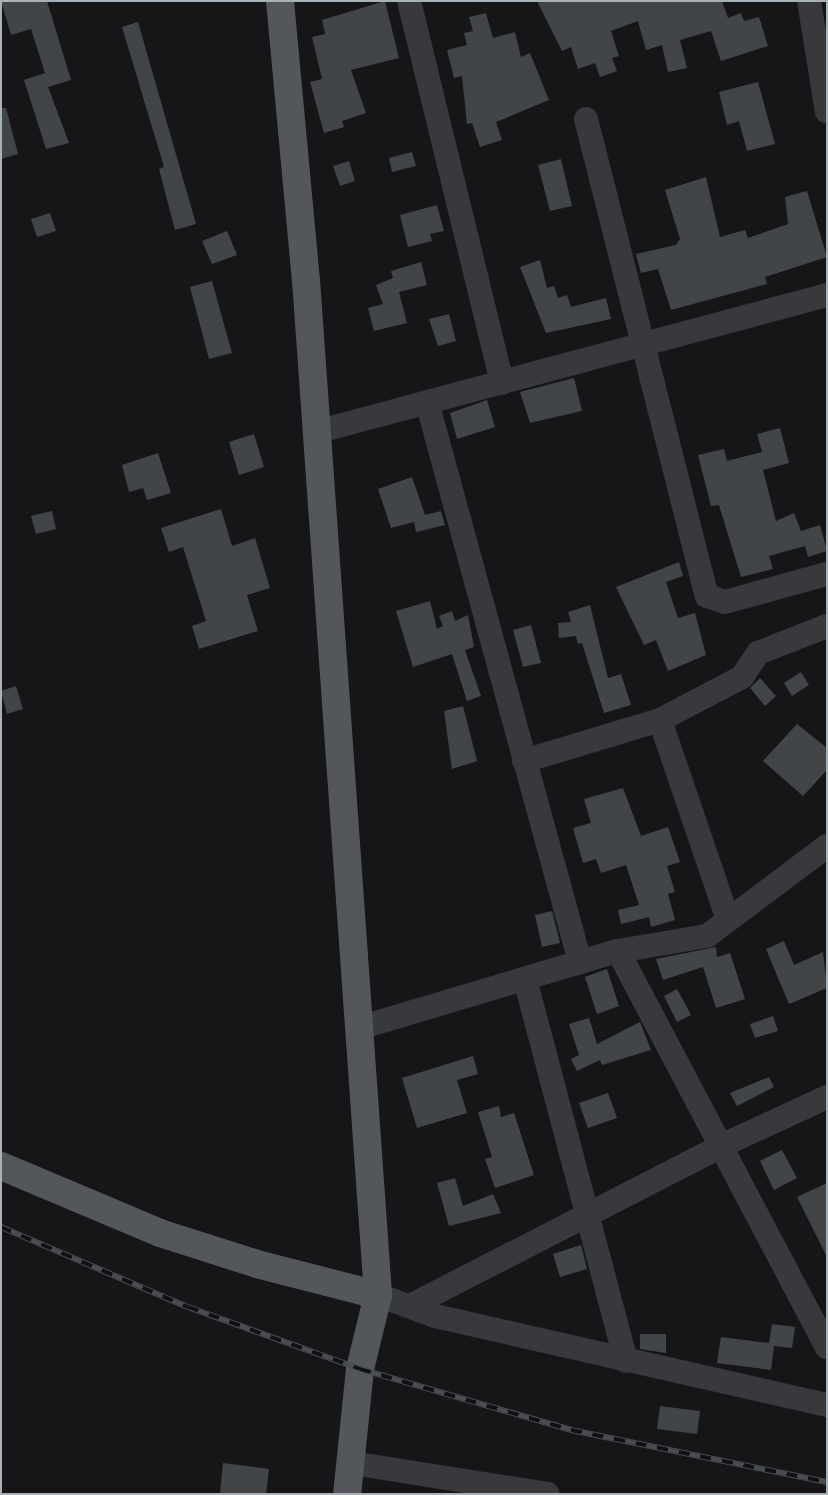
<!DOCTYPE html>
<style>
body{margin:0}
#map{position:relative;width:828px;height:1495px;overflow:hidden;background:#161618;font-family:Inter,sans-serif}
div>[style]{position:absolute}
.building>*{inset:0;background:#424548}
.minor>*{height:24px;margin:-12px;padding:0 12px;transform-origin:12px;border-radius:12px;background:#37393d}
.major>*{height:28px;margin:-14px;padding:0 14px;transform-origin:14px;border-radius:14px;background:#53575c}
.rail>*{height:5.5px;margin-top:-2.75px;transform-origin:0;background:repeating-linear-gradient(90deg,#111113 0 11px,#4a4e52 0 22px);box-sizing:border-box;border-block:1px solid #4a4e52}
span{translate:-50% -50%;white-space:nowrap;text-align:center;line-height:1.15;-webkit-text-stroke:4px #111113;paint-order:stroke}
.frame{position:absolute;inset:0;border:2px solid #a8b0b8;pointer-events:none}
</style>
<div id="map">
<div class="building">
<i style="clip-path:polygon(1px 1px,47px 1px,71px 80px,48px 87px,69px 143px,46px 149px,24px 80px,45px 73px,31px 29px,11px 35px)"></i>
<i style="clip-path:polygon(385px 1px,399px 58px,351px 70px,366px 113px,342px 121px,344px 127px,324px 133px,310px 82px,322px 79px,312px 37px,325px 34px,322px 20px)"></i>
<i style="clip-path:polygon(537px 1px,722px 1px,728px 18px,741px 13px,744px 21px,759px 17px,768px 46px,721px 61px,711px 31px,680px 40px,687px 68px,668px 72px,662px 45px,646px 50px,638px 21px,611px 31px,619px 56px,612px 58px,617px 71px,600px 77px,595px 63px,578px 69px,571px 47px,562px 51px)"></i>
<i style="clip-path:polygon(486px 13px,493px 38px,515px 32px,521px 57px,530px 53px,549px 100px,496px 122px,502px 140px,480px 147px,472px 123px,467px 124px,462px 76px,454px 78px,447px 50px,467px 45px,464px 33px,473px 31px,469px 17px)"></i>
<i style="clip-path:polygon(138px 22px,196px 224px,175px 230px,159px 169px,164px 167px,122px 27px)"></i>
<i style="clip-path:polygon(758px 82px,775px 144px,747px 151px,739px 121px,727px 125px,719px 92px)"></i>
<i style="clip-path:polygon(1px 108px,6px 108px,18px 154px,1px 159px)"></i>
<i style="clip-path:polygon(412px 152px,416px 166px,392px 172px,389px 158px)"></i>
<i style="clip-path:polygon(561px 159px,572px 206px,550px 211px,538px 165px)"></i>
<i style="clip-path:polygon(349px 161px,355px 181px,340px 186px,333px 166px)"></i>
<i style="clip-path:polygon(706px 177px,720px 237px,745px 230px,748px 238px,788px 224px,785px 197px,807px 191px,827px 257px,765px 277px,767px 284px,671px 310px,658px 269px,641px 273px,636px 254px,676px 245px,680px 239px,665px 190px)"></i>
<i style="clip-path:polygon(437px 205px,444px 231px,430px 234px,432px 241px,408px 247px,400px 215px)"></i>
<i style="clip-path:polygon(50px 213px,56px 231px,37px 237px,31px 219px)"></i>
<i style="clip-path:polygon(227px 231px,237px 255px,212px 264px,202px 241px)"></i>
<i style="clip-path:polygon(540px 260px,547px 288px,554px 286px,558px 298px,567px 295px,571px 307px,606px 298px,611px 319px,546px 333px,520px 267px)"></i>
<i style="clip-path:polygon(421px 262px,427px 285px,399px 292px,407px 323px,374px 331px,368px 308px,383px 304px,376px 285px,393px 278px,391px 271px)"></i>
<i style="clip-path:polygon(212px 281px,232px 353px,209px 359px,190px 287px)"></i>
<i style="clip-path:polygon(449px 314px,456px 341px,438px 346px,429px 319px)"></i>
<i style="clip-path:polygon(574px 378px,582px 411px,530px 423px,520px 392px)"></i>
<i style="clip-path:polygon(487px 400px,495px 427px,457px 439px,450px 413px)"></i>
<i style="clip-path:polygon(780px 428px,789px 463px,763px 470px,776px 521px,794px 513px,801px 531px,820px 525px,827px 551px,808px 557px,805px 546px,769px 556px,773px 569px,741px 577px,719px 505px,711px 506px,698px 455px,724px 449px,727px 461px,762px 452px,757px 434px)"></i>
<i style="clip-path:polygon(254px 434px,264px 467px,239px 475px,229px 442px)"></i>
<i style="clip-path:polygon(158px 453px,171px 493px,147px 500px,143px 488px,129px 492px,122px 465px)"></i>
<i style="clip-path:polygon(412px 477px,425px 515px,441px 511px,445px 525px,416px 532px,414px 522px,391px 528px,378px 489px)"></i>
<i style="clip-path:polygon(221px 509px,232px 546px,255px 538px,270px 588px,247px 595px,258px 631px,199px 649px,192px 626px,206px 621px,183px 547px,169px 552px,161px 528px)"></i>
<i style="clip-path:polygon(52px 511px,56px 529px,36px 534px,31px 516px)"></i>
<i style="clip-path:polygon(679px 562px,683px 576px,666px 582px,678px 618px,695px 613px,706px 655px,668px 671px,656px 640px,644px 645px,616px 587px)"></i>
<i style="clip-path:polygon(430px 601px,437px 629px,443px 626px,439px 616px,452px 611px,455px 621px,468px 615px,474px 647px,465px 650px,481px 696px,467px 701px,452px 654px,413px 667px,396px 611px)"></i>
<i style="clip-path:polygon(590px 605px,608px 678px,621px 674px,631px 705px,604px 713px,582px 643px,578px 644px,576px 636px,559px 638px,558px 623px,571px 622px,568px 612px)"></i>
<i style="clip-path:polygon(531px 625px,541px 663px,523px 667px,513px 630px)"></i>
<i style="clip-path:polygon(801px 672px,809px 685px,792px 696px,784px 683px)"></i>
<i style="clip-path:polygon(760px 678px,776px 696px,765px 706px,750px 688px)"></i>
<i style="clip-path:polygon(16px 686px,23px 709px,7px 714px,1px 691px)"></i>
<i style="clip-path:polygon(463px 706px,477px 761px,452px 769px,444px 711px)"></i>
<i style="clip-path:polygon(797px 724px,827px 748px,827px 770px,803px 796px,763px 761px)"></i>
<i style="clip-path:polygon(623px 788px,641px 836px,668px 827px,680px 862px,667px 866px,675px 892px,668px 894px,675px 920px,651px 927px,649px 917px,621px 924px,618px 910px,639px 905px,626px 865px,601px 873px,596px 859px,583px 863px,573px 828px,591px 823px,584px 799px)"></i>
<i style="clip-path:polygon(552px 911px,560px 943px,542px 947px,535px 915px)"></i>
<i style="clip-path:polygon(784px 941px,794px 965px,823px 952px,827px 988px,789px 1004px,766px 949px)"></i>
<i style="clip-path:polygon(716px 947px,717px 957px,730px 953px,745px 999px,716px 1008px,703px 967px,663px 980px,656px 959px)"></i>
<i style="clip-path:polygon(607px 969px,619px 1006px,597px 1014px,585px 977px)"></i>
<i style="clip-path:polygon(677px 989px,691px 1015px,677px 1022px,664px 996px)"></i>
<i style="clip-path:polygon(773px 1016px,778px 1031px,755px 1038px,750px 1024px)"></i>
<i style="clip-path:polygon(589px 1018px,597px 1044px,640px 1022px,651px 1050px,602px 1065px,600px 1060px,577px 1071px,571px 1059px,579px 1055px,569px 1024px)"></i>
<i style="clip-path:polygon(473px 1056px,478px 1074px,457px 1080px,467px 1113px,417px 1128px,402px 1078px)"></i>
<i style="clip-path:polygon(769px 1077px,774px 1087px,737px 1106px,730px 1093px)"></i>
<i style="clip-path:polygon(608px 1093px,617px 1118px,588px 1128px,579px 1103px)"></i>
<i style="clip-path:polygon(499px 1106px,501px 1117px,514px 1113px,534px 1175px,495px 1188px,485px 1159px,492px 1157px,478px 1112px)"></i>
<i style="clip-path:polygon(782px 1150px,797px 1178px,774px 1190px,760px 1161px)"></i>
<i style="clip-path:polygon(455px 1178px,463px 1206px,493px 1194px,501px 1213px,449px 1226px,437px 1183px)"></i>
<i style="clip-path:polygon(827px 1183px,827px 1257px,797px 1197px)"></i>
<i style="clip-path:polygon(581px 1245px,587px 1269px,560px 1277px,553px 1254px)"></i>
<i style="clip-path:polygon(772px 1324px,795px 1327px,792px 1348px,774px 1346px,771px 1370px,717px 1363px,721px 1337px,769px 1343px)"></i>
<i style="clip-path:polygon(640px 1334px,666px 1334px,666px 1353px,640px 1349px)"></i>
<i style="clip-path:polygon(660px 1406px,700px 1411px,697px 1434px,657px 1429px)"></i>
<i style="clip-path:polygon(223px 1463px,269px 1469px,266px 1494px,220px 1494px)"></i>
</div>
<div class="minor">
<i style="left:409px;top:1px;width:393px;rotate:76.3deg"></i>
<i style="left:809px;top:1px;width:112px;rotate:80.8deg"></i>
<i style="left:586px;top:119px;width:492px;rotate:75.8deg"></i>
<i style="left:707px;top:596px;width:19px;rotate:18deg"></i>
<i style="left:725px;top:602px;width:106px;rotate:-15.4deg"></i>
<i style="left:427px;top:402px;width:581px;rotate:74.72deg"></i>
<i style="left:316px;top:432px;width:529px;rotate:-15.01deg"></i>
<i style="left:660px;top:720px;width:93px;rotate:-27.7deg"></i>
<i style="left:742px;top:677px;width:29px;rotate:-56deg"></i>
<i style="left:758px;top:653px;width:74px;rotate:-21.4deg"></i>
<i style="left:524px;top:761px;width:142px;rotate:-16.8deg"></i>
<i style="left:660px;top:720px;width:211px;rotate:71.2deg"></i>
<i style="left:618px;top:951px;width:448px;rotate:62.2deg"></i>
<i style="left:525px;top:979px;width:395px;rotate:75.2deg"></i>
<i style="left:359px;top:1028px;width:270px;rotate:-16.6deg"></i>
<i style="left:618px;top:951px;width:90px;rotate:-9.6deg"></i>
<i style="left:707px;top:936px;width:150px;rotate:-36.9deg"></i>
<i style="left:378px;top:1295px;width:61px;rotate:20.2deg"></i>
<i style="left:435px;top:1316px;width:402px;rotate:12.8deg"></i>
<i style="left:410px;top:1306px;width:350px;rotate:-27.2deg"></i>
<i style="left:721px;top:1146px;width:117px;rotate:-24.8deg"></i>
<i style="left:352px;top:1463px;width:198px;rotate:9deg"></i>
</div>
<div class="major">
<i style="left:280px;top:1px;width:280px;rotate:84.7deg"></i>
<i style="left:306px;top:280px;width:1018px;rotate:85.94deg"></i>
<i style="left:378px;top:1295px;width:76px;rotate:103.7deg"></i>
<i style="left:360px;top:1369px;width:126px;rotate:95.9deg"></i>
<i style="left:1px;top:1166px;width:173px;rotate:22.8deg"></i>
<i style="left:160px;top:1233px;width:102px;rotate:17.7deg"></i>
<i style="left:257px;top:1264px;width:125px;rotate:14.4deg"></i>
</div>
<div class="rail">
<i style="left:1px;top:1227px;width:203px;rotate:23.2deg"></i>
<i style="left:188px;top:1307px;width:183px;rotate:19.8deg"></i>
<i style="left:360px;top:1369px;width:220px;rotate:16.1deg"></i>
<i style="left:571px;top:1430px;width:261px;rotate:11.5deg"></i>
</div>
<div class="frame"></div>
</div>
